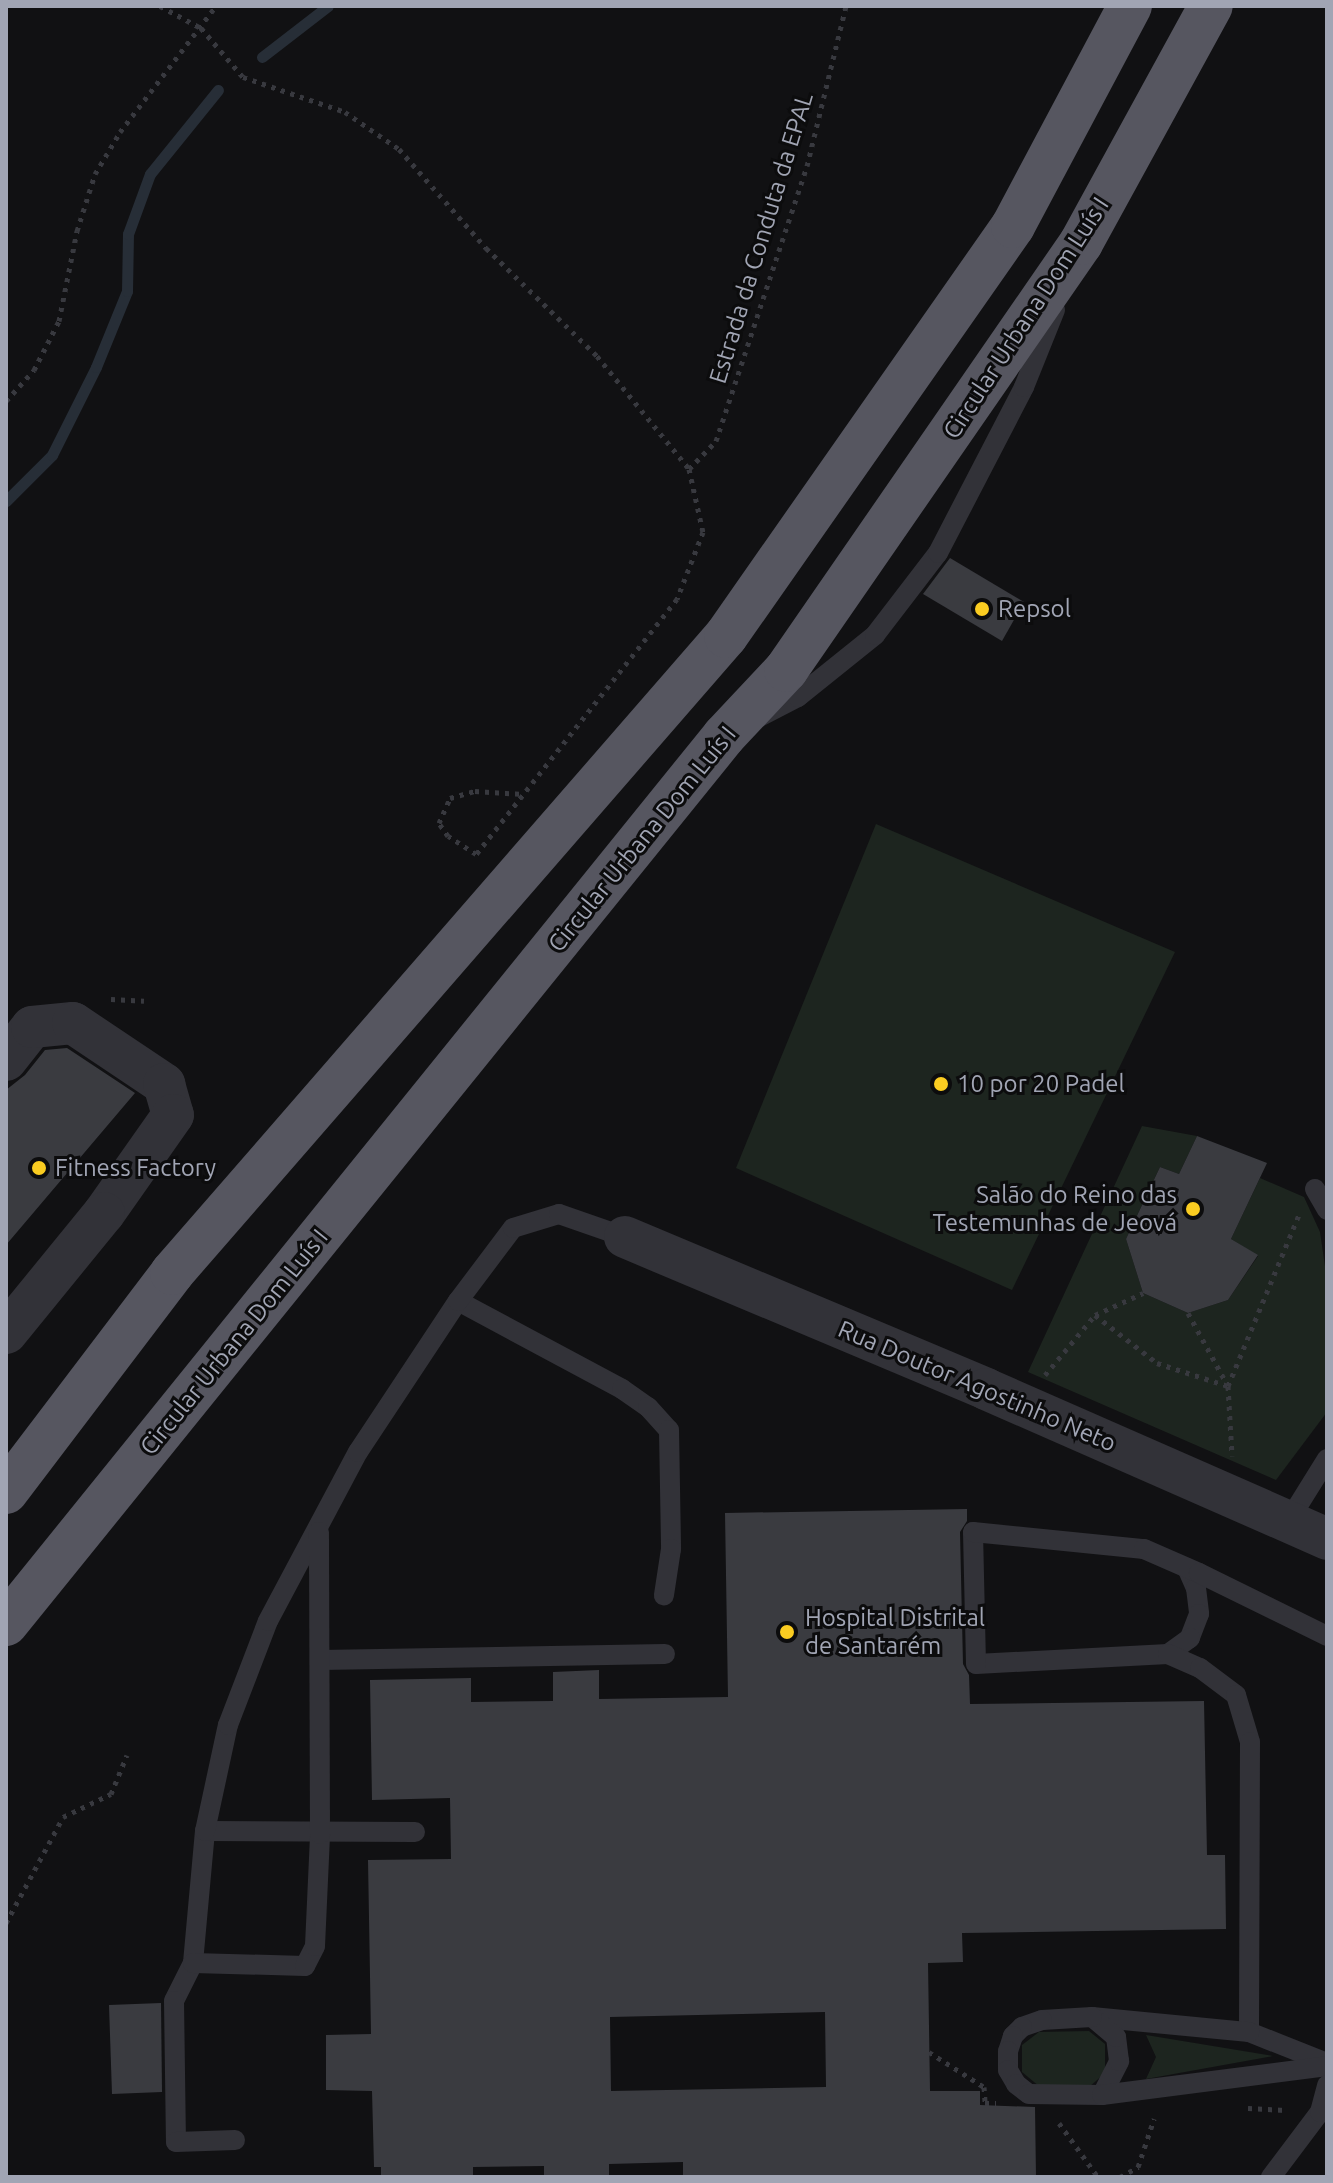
<!DOCTYPE html>
<meta charset="utf-8">
<style>
body{margin:0}
#map{position:relative;width:1333px;height:2183px;overflow:hidden;background:#111113;font-family:Ubuntu,sans-serif}
div>[style]{position:absolute}
.green>*{inset:0;background:#1d251f}
.stream>*{height:11px;margin:-5.5px;padding:0 5.5px;transform-origin:5.5px;border-radius:5.5px;background:#272e37}
.building>*{inset:0;background:#3a3b40}
.path>*{height:5px;margin-top:-2.5px;transform-origin:0;background:repeating-linear-gradient(90deg,#38393f 0 4px,transparent 0 10px)}
.service>*{height:20px;margin:-10px;padding:0 10px;transform-origin:10px;border-radius:10px;background:#323238}
.minor>*{height:42px;margin:-21px;padding:0 21px;transform-origin:21px;border-radius:21px;background:#323238}
.trunk>*{height:44px;margin:-22px;padding:0 22px;transform-origin:22px;border-radius:22px;background:#565660}
.dots>*{width:22px;height:22px;translate:-50% -50%;box-sizing:border-box;border:4px solid #0c0c0d;border-radius:50%}
span{translate:-50% -50%;white-space:nowrap;text-align:center;line-height:1.15;-webkit-text-stroke:6px #0c0c0d;paint-order:stroke}
.street-label{font-size:24px;color:#a1a5b4}
.poi-label{font-size:24px;color:#a1a5b4}
.left{translate:0 -50%;text-align:left}
.right{translate:-100% -50%;text-align:right}
.frame{position:absolute;inset:0;border:8px solid #a1a5b4;pointer-events:none}
</style>
<div id="map">
<div class="green">
<i style="clip-path:polygon(876px 824px,1175px 952px,1012px 1290px,736px 1168px)"></i>
<i style="clip-path:polygon(1142px 1126px,1197px 1136px,1179px 1174px,1160px 1167px,1126px 1239px,1143px 1293px,1188px 1313px,1228px 1300px,1258px 1256px,1231px 1239px,1260px 1178px,1304px 1197px,1320px 1232px,1327px 1280px,1327px 1412px,1276px 1480px,1028px 1372px)"></i>
<i style="clip-path:polygon(1089px 2031px,1105px 2044px,1105px 2073px,1088px 2088px,1040px 2087px,1022px 2072px,1022px 2045px,1039px 2032px)"></i>
<i style="clip-path:polygon(1146px 2035px,1273px 2056px,1146px 2079px,1156px 2057px)"></i>
</div>
<div class="stream">
<i style="left:262px;top:57px;width:83px;rotate:-37.7deg"></i>
<i style="left:6px;top:501px;width:65px;rotate:-45deg"></i>
<i style="left:52px;top:455px;width:98px;rotate:-63.4deg"></i>
<i style="left:96px;top:367px;width:82px;rotate:-67.8deg"></i>
<i style="left:127px;top:291px;width:57px;rotate:-89deg"></i>
<i style="left:128px;top:234px;width:64px;rotate:-69.9deg"></i>
<i style="left:150px;top:174px;width:108px;rotate:-51deg"></i>
</div>
<div class="building">
<i style="clip-path:polygon(950px 558px,1024px 602px,1002px 641px,923px 594px)"></i>
<i style="clip-path:polygon(67px 1048px,135px 1093px,6px 1245px,6px 1090px,25px 1075px,45px 1050px)"></i>
<i style="clip-path:polygon(1197px 1136px,1267px 1163px,1231px 1239px,1258px 1255px,1228px 1300px,1188px 1313px,1143px 1293px,1126px 1239px,1160px 1167px,1179px 1174px)"></i>
<i style="clip-path:polygon(evenodd,967px 1509px,967px 1521px,960px 1532px,963px 1664px,969px 1675px,970px 1704px,1204px 1701px,1207px 1855px,1225px 1855px,1226px 1929px,962px 1933px,963px 1962px,928px 1963px,930px 2091px,980px 2091px,980px 2105px,1035px 2107px,1036px 2177px,683px 2177px,683px 2162px,609px 2164px,609px 2177px,544px 2177px,544px 2166px,473px 2167px,473px 2177px,381px 2177px,381px 2167px,374px 2167px,372px 2091px,326px 2090px,326px 2035px,371px 2034px,368px 1860px,451px 1859px,450px 1798px,372px 1800px,370px 1680px,471px 1678px,471px 1702px,553px 1701px,553px 1672px,599px 1670px,599px 1699px,728px 1697px,725px 1513px,967px 1509px,825px 2012px,826px 2087px,611px 2091px,610px 2017px,825px 2012px)"></i>
<i style="clip-path:polygon(161px 2003px,162px 2092px,112px 2094px,109px 2005px)"></i>
</div>
<div class="path">
<i style="left:160px;top:6px;width:47px;rotate:28.2deg"></i>
<i style="left:201px;top:28px;width:65px;rotate:49.4deg"></i>
<i style="left:243px;top:77px;width:108px;rotate:18.9deg"></i>
<i style="left:345px;top:112px;width:65px;rotate:34.4deg"></i>
<i style="left:399px;top:149px;width:132px;rotate:48.7deg"></i>
<i style="left:486px;top:248px;width:155px;rotate:44.2deg"></i>
<i style="left:597px;top:356px;width:146px;rotate:50.8deg"></i>
<i style="left:689px;top:469px;width:65px;rotate:77.5deg"></i>
<i style="left:703px;top:532px;width:72px;rotate:111.2deg"></i>
<i style="left:677px;top:599px;width:325px;rotate:128.2deg"></i>
<i style="left:476px;top:854px;width:33px;rotate:-147deg"></i>
<i style="left:448px;top:836px;width:16px;rotate:-125deg"></i>
<i style="left:439px;top:823px;width:27px;rotate:-66deg"></i>
<i style="left:450px;top:798px;width:26px;rotate:-16deg"></i>
<i style="left:475px;top:791px;width:48px;rotate:3.6deg"></i>
<i style="left:6px;top:401px;width:42px;rotate:-47.9deg"></i>
<i style="left:34px;top:370px;width:55px;rotate:-63deg"></i>
<i style="left:59px;top:321px;width:92px;rotate:-78.7deg"></i>
<i style="left:77px;top:231px;width:60px;rotate:-72.5deg"></i>
<i style="left:95px;top:174px;width:49px;rotate:-59.2deg"></i>
<i style="left:120px;top:132px;width:158px;rotate:-52.7deg"></i>
<i style="left:689px;top:469px;width:39px;rotate:-46deg"></i>
<i style="left:716px;top:441px;width:290px;rotate:-71.7deg"></i>
<i style="left:807px;top:166px;width:165px;rotate:-76.3deg"></i>
<i style="left:111px;top:999px;width:33px;rotate:3deg"></i>
<i style="left:1188px;top:1313px;width:83px;rotate:61.3deg"></i>
<i style="left:1228px;top:1386px;width:70px;rotate:86.7deg"></i>
<i style="left:1095px;top:1315px;width:78px;rotate:37.7deg"></i>
<i style="left:1157px;top:1363px;width:75px;rotate:17.9deg"></i>
<i style="left:1228px;top:1386px;width:185px;rotate:-67.5deg"></i>
<i style="left:1045px;top:1375px;width:78px;rotate:-50.2deg"></i>
<i style="left:1095px;top:1315px;width:53px;rotate:-24.6deg"></i>
<i style="left:6px;top:1923px;width:120px;rotate:-61.7deg"></i>
<i style="left:63px;top:1817px;width:53px;rotate:-25.6deg"></i>
<i style="left:111px;top:1794px;width:42px;rotate:-67.7deg"></i>
<i style="left:929px;top:2052px;width:65px;rotate:32.5deg"></i>
<i style="left:984px;top:2087px;width:16px;rotate:86deg"></i>
<i style="left:985px;top:2103px;width:11px"></i>
<i style="left:1248px;top:2108px;width:38px;rotate:3deg"></i>
<i style="left:1059px;top:2123px;width:67px;rotate:54.2deg"></i>
<i style="left:1120px;top:2177px;width:21px;rotate:-29deg"></i>
<i style="left:1138px;top:2167px;width:51px;rotate:-71.6deg"></i>
</div>
<div class="service">
<i style="left:759px;top:717px;width:44px;rotate:-27.1deg"></i>
<i style="left:798px;top:697px;width:99px;rotate:-38.8deg"></i>
<i style="left:875px;top:635px;width:103px;rotate:-52.5deg"></i>
<i style="left:938px;top:553px;width:187px;rotate:-62.6deg"></i>
<i style="left:1024px;top:387px;width:83px;rotate:-68.1deg"></i>
<i style="left:1315px;top:1189px;width:24px;rotate:60deg"></i>
<i style="left:458px;top:1301px;width:186px;rotate:28.2deg"></i>
<i style="left:622px;top:1389px;width:32px;rotate:35deg"></i>
<i style="left:648px;top:1407px;width:31px;rotate:48deg"></i>
<i style="left:669px;top:1430px;width:119px;rotate:89deg"></i>
<i style="left:671px;top:1549px;width:47px;rotate:98.7deg"></i>
<i style="left:1289px;top:1520px;width:72px;rotate:-58.1deg"></i>
<i style="left:1187px;top:1568px;width:22px;rotate:66deg"></i>
<i style="left:1196px;top:1588px;width:26px;rotate:83deg"></i>
<i style="left:1199px;top:1614px;width:26px;rotate:111deg"></i>
<i style="left:1190px;top:1638px;width:27px;rotate:144deg"></i>
<i style="left:1168px;top:1654px;width:192px;rotate:177deg"></i>
<i style="left:976px;top:1664px;width:132px;rotate:-91.3deg"></i>
<i style="left:973px;top:1532px;width:172px;rotate:5.7deg"></i>
<i style="left:1144px;top:1549px;width:60px;rotate:23.6deg"></i>
<i style="left:1199px;top:1573px;width:143px;rotate:26.2deg"></i>
<i style="left:1168px;top:1654px;width:35px;rotate:24deg"></i>
<i style="left:1200px;top:1668px;width:45px;rotate:36.9deg"></i>
<i style="left:1236px;top:1695px;width:49px;rotate:73.4deg"></i>
<i style="left:1250px;top:1742px;width:290px;rotate:90.2deg"></i>
<i style="left:1249px;top:2032px;width:84px;rotate:21.7deg"></i>
<i style="left:321px;top:1660px;width:344px;rotate:-1deg"></i>
<i style="left:205px;top:1831px;width:133px;rotate:95.2deg"></i>
<i style="left:193px;top:1963px;width:42px;rotate:116.6deg"></i>
<i style="left:174px;top:2001px;width:141px;rotate:89.2deg"></i>
<i style="left:176px;top:2142px;width:59px;rotate:-1.9deg"></i>
<i style="left:415px;top:1832px;width:210px;rotate:-179.7deg"></i>
<i style="left:205px;top:1831px;width:108px;rotate:-77.8deg"></i>
<i style="left:228px;top:1725px;width:111px;rotate:-69deg"></i>
<i style="left:268px;top:1621px;width:191px;rotate:-62deg"></i>
<i style="left:358px;top:1452px;width:181px;rotate:-56.5deg"></i>
<i style="left:458px;top:1301px;width:91px;rotate:-53deg"></i>
<i style="left:513px;top:1228px;width:48px;rotate:-16.9deg"></i>
<i style="left:559px;top:1214px;width:70px;rotate:19.2deg"></i>
<i style="left:193px;top:1963px;width:112px;rotate:1.5deg"></i>
<i style="left:305px;top:1966px;width:22px;rotate:-63deg"></i>
<i style="left:315px;top:1946px;width:112px;rotate:-87.4deg"></i>
<i style="left:320px;top:1834px;width:302px;rotate:-90.2deg"></i>
<i style="left:1092px;top:2017px;width:158px;rotate:5.5deg"></i>
<i style="left:1102px;top:2095px;width:38px;rotate:-63deg"></i>
<i style="left:1119px;top:2061px;width:24px;rotate:-97deg"></i>
<i style="left:1116px;top:2037px;width:31px;rotate:-140deg"></i>
<i style="left:1092px;top:2017px;width:50px;rotate:176.6deg"></i>
<i style="left:1042px;top:2020px;width:21px;rotate:161deg"></i>
<i style="left:1022px;top:2027px;width:13px;rotate:135deg"></i>
<i style="left:1013px;top:2036px;width:16px;rotate:108deg"></i>
<i style="left:1008px;top:2051px;width:19px;rotate:90deg"></i>
<i style="left:1008px;top:2070px;width:16px;rotate:60deg"></i>
<i style="left:1016px;top:2084px;width:16px;rotate:38deg"></i>
<i style="left:1029px;top:2094px;width:73px;rotate:0.8deg"></i>
<i style="left:1102px;top:2095px;width:227px;rotate:-7.3deg"></i>
<i style="left:1271px;top:2177px;width:81px;rotate:-53deg"></i>
<i style="left:1320px;top:2112px;width:28px;rotate:-75deg"></i>
</div>
<div class="minor">
<i style="left:6px;top:1060px;width:42px;rotate:-51.8deg"></i>
<i style="left:32px;top:1027px;width:41px;rotate:-5.6deg"></i>
<i style="left:73px;top:1023px;width:110px;rotate:33.8deg"></i>
<i style="left:164px;top:1084px;width:32px;rotate:74deg"></i>
<i style="left:173px;top:1115px;width:120px;rotate:125.1deg"></i>
<i style="left:104px;top:1213px;width:155px;rotate:129.2deg"></i>
<i style="left:625px;top:1237px;width:392px;rotate:22.8deg"></i>
<i style="left:986px;top:1389px;width:373px;rotate:23.7deg"></i>
</div>
<div class="trunk">
<i style="left:6px;top:1492px;width:275px;rotate:-52.8deg"></i>
<i style="left:172px;top:1273px;width:844px;rotate:-48.99deg"></i>
<i style="left:726px;top:636px;width:500px;rotate:-55.01deg"></i>
<i style="left:1013px;top:226px;width:249px;rotate:-62deg"></i>
<i style="left:6px;top:1624px;width:1142px;rotate:-51.04deg"></i>
<i style="left:724px;top:736px;width:91px;rotate:-46.8deg"></i>
<i style="left:786px;top:670px;width:519px;rotate:-55.36deg"></i>
<i style="left:1081px;top:243px;width:270px;rotate:-61.3deg"></i>
</div>
<div class="dots">
<i style="left:982px;top:609px;background:#facc21"></i>
<i style="left:941px;top:1084px;background:#facc21"></i>
<i style="left:39px;top:1168px;background:#facc21"></i>
<i style="left:1193px;top:1209px;background:#facc21"></i>
<i style="left:787px;top:1632px;background:#facc21"></i>
</div>
<div class="street-label">
<span style="left:761px;top:238px;rotate:-73deg">Estrada da Conduta da EPAL</span>
<span style="left:1026px;top:318px;rotate:-57deg">Circular Urbana Dom Luís I</span>
<span style="left:642px;top:839px;rotate:-51deg">Circular Urbana Dom Luís I</span>
<span style="left:234px;top:1342px;rotate:-51deg">Circular Urbana Dom Luís I</span>
<span style="left:977px;top:1386px;rotate:23deg">Rua Doutor Agostinho Neto</span>
</div>
<div class="poi-label">
<span class="left" style="left:998px;top:609px">Repsol</span>
<span class="left" style="left:957px;top:1084px">10 por 20 Padel</span>
<span class="left" style="left:55px;top:1168px">Fitness Factory</span>
<span class="right" style="left:1177px;top:1209px">Salão do Reino das<br>Testemunhas de Jeová</span>
<span class="left" style="left:805px;top:1632px">Hospital Distrital<br>de Santarém</span>
</div>
<div class="frame"></div>
</div>
